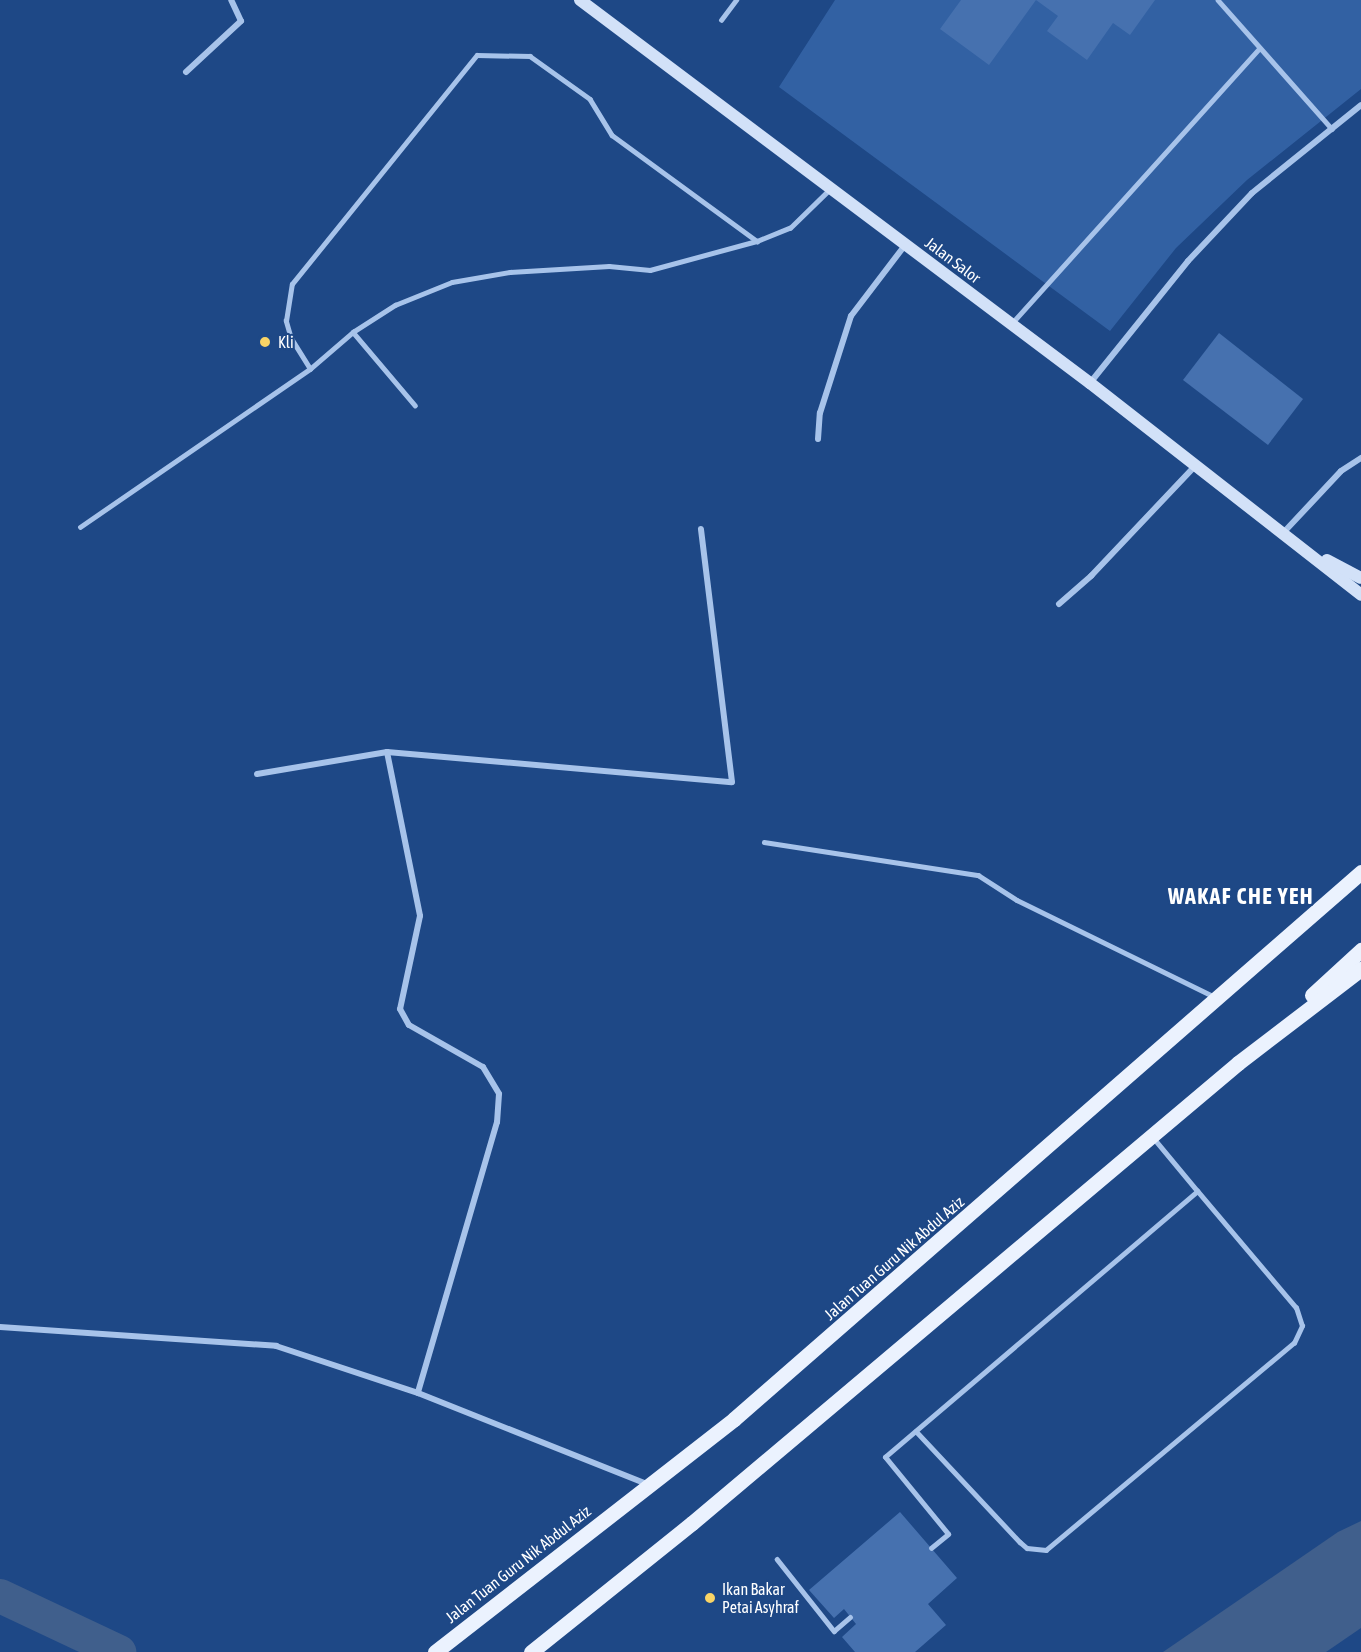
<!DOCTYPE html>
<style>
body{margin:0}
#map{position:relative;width:1361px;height:1652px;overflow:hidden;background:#1e4886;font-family:"Asap Condensed",sans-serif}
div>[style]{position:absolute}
.green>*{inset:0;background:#3261a3}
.water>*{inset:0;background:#405f8c}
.canal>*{height:34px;margin:-17px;padding:0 17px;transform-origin:17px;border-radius:17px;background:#405f8c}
.building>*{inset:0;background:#4671af}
.service>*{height:4.5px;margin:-2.25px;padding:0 2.25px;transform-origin:2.25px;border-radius:2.25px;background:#a7c3ea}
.minor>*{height:6px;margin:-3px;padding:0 3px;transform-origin:3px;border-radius:3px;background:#a7c3ea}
.secondary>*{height:12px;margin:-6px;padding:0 6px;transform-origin:6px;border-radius:6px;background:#d2e1f8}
.primary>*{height:15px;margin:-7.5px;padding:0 7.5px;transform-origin:7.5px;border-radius:7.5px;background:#ebf2fe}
.dots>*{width:16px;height:16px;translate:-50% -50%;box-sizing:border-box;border:3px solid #1e4886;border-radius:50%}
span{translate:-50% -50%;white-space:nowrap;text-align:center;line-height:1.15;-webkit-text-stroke:4.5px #1e4886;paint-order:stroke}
.street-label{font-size:16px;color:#fff}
.poi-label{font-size:16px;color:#fff}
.left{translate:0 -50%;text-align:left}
.district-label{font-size:22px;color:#fff;font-weight:700;letter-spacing:1.5px}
</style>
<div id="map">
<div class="green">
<i style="clip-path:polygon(835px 0,1361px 0,1361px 89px,1247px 180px,1176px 248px,1110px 331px,779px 87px)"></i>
</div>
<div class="water">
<i style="clip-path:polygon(1361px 1521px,1361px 1628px,1326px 1652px,1163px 1652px,1338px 1532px)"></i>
</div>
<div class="canal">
<i style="left:0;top:1596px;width:132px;rotate:25.2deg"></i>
</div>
<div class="building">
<i style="clip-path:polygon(961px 0,1155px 0,1130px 35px,1113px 23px,1087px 60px,1047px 31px,1058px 16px,1036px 0,989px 65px,940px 29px)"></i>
<i style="clip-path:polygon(1219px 333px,1303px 399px,1268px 445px,1183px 380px)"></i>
<i style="clip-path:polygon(900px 1512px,957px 1578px,928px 1604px,946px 1625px,915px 1652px,855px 1652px,842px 1637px,856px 1624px,844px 1609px,834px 1618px,809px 1590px)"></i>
</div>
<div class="service">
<i style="left:1218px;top:0;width:172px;rotate:48.5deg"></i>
<i style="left:721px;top:20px;width:25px;rotate:-53deg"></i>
<i style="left:1012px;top:323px;width:369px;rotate:-48deg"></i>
<i style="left:353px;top:332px;width:96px;rotate:49.7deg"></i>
<i style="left:310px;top:369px;width:36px;rotate:-122deg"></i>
<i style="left:291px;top:339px;width:19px;rotate:-106deg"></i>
<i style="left:286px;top:321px;width:37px;rotate:-81deg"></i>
<i style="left:292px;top:284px;width:294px;rotate:-51.1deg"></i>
<i style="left:477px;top:55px;width:53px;rotate:1.1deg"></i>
<i style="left:530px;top:56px;width:74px;rotate:35.6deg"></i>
<i style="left:590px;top:99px;width:42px;rotate:58.6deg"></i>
<i style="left:612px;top:135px;width:180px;rotate:36.2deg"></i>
<i style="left:80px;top:527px;width:279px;rotate:-34.5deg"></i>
<i style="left:310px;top:369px;width:57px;rotate:-40.7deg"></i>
<i style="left:353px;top:332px;width:50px;rotate:-32.7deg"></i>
<i style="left:395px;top:305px;width:61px;rotate:-22deg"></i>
<i style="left:452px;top:282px;width:59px;rotate:-9.8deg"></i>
<i style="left:510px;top:272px;width:99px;rotate:-3.5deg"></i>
<i style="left:609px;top:266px;width:41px;rotate:5.6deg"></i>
<i style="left:650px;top:270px;width:111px;rotate:-15.2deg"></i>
<i style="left:757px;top:241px;width:35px;rotate:-22deg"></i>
<i style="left:790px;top:228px;width:54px;rotate:-44.3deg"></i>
<i style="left:764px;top:842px;width:217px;rotate:8.8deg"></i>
<i style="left:978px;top:875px;width:46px;rotate:32.7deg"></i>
<i style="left:1017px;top:900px;width:220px;rotate:26.1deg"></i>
<i style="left:916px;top:1431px;width:152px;rotate:46.9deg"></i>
<i style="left:1020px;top:1542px;width:9px;rotate:41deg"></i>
<i style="left:1027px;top:1548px;width:19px;rotate:6deg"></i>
<i style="left:1046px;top:1550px;width:323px;rotate:-39.9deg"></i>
<i style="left:1294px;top:1343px;width:19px;rotate:-65deg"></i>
<i style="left:1302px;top:1326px;width:19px;rotate:-108deg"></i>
<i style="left:1296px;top:1308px;width:153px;rotate:-130.2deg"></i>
<i style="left:931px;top:1548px;width:22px;rotate:-39deg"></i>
<i style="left:948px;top:1534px;width:99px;rotate:-129.3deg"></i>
<i style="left:885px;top:1457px;width:410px;rotate:-40.4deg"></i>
<i style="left:1197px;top:1191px;width:69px;rotate:-129.7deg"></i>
<i style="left:777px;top:1559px;width:92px;rotate:51.6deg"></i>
<i style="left:834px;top:1631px;width:21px;rotate:-41deg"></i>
</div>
<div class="minor">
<i style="left:186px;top:72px;width:75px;rotate:-42.8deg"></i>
<i style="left:241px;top:21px;width:23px;rotate:-115deg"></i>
<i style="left:1090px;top:383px;width:156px;rotate:-51.2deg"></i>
<i style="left:1188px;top:261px;width:93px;rotate:-46.7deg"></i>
<i style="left:1252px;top:193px;width:140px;rotate:-38.9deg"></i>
<i style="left:818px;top:439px;width:26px;rotate:-86deg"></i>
<i style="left:820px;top:413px;width:102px;rotate:-72.3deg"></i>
<i style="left:851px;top:316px;width:89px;rotate:-52.7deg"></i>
<i style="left:1284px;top:532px;width:83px;rotate:-46.9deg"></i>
<i style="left:1341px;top:471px;width:24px;rotate:-33deg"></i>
<i style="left:1059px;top:604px;width:43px;rotate:-41.2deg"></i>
<i style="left:1091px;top:576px;width:153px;rotate:-46.6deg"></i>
<i style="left:387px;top:752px;width:167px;rotate:78.6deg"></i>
<i style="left:420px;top:916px;width:95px;rotate:102.1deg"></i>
<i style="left:400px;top:1009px;width:18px;rotate:61deg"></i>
<i style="left:409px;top:1025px;width:85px;rotate:29.6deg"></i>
<i style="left:483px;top:1067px;width:31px;rotate:59deg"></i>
<i style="left:499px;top:1094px;width:28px;rotate:94deg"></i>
<i style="left:497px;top:1122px;width:282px;rotate:106.3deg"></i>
<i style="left:257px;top:774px;width:132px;rotate:-9.6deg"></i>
<i style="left:387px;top:752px;width:346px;rotate:5deg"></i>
<i style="left:732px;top:782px;width:255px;rotate:-97deg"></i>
<i style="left:0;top:1327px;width:277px;rotate:3.9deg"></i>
<i style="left:276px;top:1346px;width:150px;rotate:18.3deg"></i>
<i style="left:418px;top:1393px;width:249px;rotate:21.7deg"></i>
</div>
<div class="secondary">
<i style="left:580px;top:0;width:638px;rotate:36.91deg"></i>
<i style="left:1090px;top:383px;width:344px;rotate:38deg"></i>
<i style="left:1327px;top:560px;width:38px;rotate:28deg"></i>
</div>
<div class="primary">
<i style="left:1312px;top:995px;width:67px;rotate:-42.6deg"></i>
<i style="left:435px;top:1652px;width:379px;rotate:-37.9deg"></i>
<i style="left:734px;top:1419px;width:832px;rotate:-41.1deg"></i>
<i style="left:531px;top:1652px;width:206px;rotate:-38.7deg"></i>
<i style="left:692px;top:1523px;width:714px;rotate:-40.11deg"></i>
<i style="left:1238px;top:1063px;width:155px;rotate:-37.4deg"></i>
</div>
<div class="dots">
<i style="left:265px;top:342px;background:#f9d466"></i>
<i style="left:710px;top:1598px;background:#f9d466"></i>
</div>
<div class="street-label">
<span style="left:953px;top:260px;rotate:37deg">Jalan Salor</span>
<span style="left:894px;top:1258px;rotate:-41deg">Jalan Tuan Guru Nik Abdul Aziz</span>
<span style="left:518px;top:1564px;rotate:-38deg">Jalan Tuan Guru Nik Abdul Aziz</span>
</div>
<div class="poi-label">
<span class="left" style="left:278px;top:342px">Kli</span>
<span class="left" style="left:722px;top:1598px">Ikan Bakar<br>Petai Asyhraf</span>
</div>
<div class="district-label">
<span style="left:1241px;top:897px">WAKAF CHE YEH</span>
</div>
</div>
